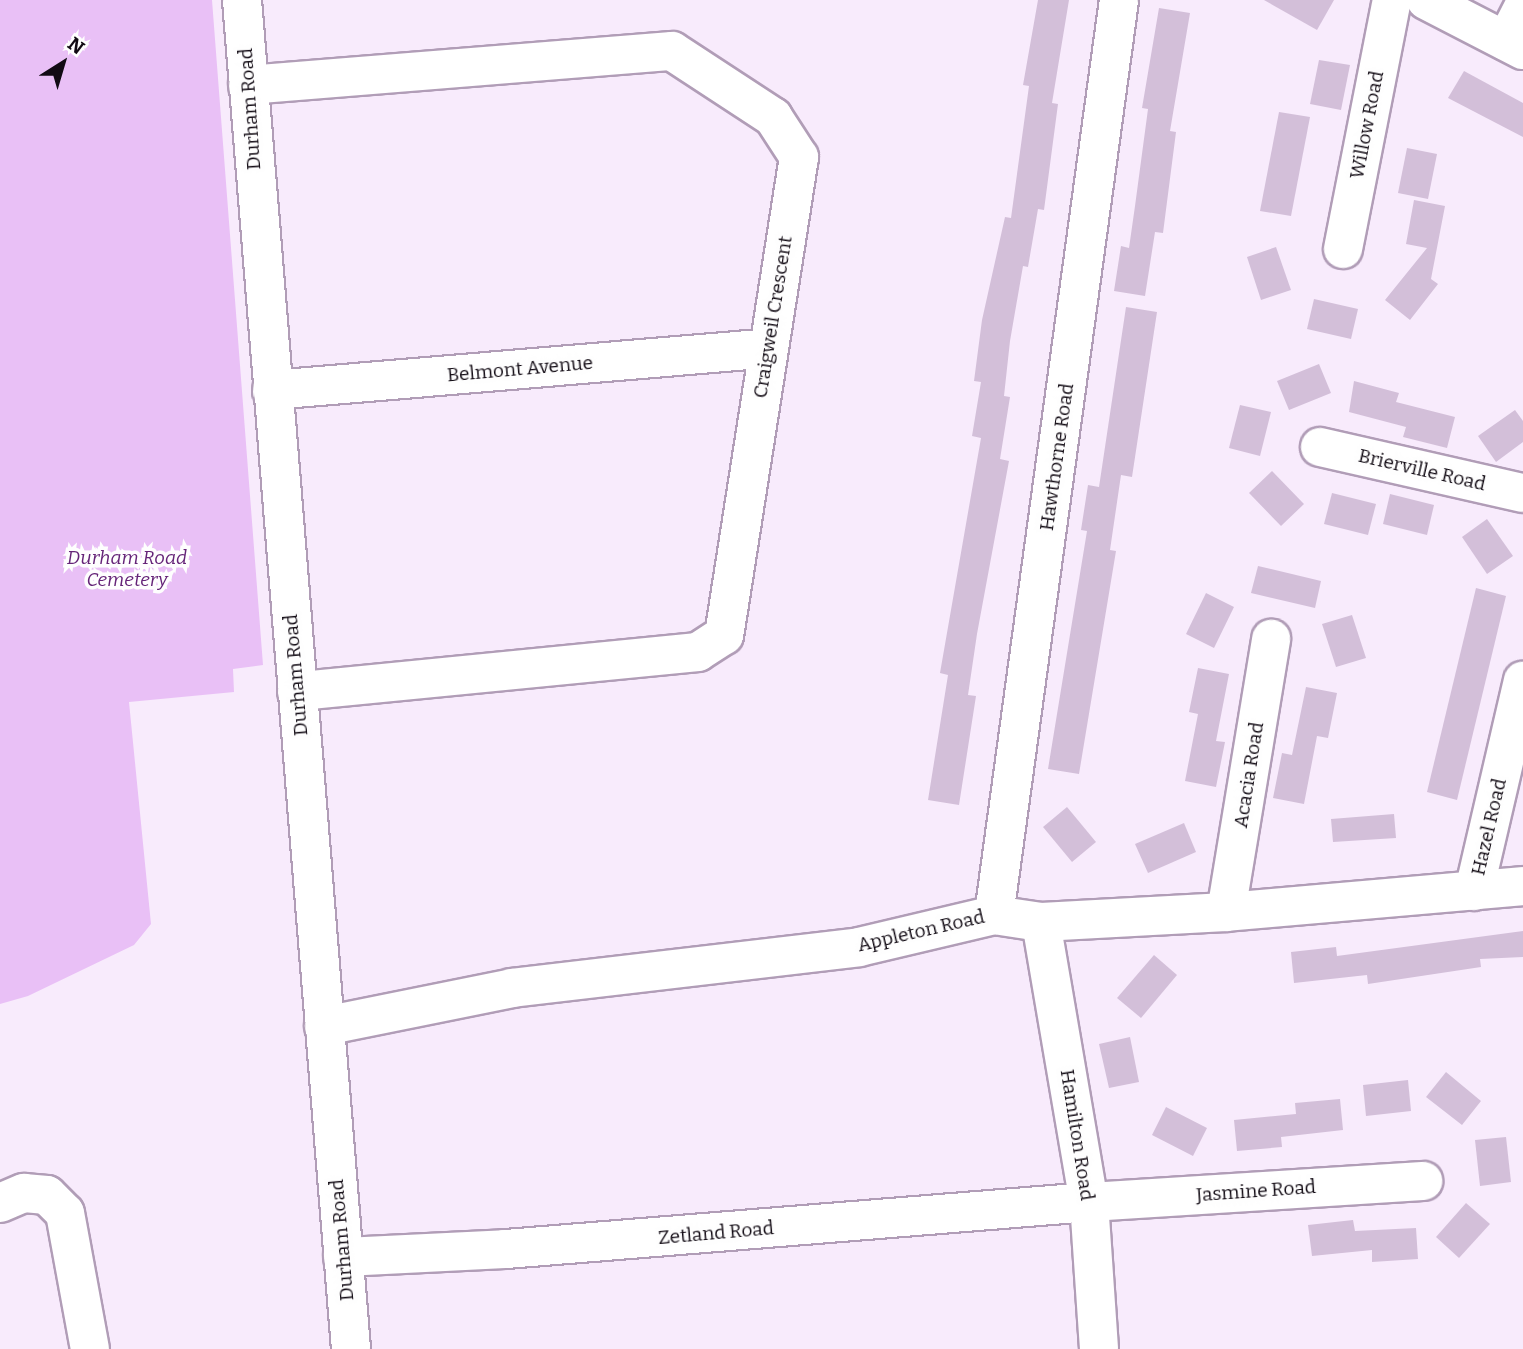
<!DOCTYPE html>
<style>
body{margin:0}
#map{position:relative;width:1523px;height:1349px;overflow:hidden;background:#f8ebfc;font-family:Bitter,serif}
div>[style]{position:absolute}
.green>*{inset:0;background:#e9c0f6}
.building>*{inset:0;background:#d3bfd9}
.roads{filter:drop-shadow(2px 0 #b19db7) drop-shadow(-2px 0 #b19db7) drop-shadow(0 2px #b19db7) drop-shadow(0 -2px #b19db7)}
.minor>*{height:38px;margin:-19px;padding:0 19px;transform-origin:19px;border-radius:19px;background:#fff}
span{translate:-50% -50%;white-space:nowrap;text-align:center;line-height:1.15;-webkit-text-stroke:7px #fefefe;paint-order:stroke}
.street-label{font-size:19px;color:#120b14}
.park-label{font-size:19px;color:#652478;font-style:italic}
.north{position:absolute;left:28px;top:28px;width:70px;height:70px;-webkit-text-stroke:5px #fefefe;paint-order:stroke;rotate:37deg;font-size:19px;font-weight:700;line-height:28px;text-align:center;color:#120b14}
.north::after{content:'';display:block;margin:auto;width:24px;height:32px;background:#120b14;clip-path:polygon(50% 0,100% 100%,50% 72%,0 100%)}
</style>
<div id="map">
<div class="green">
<i style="clip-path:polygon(0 0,212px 0,263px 665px,233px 669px,234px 692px,129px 702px,151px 924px,134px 945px,28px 996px,0 1004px)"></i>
</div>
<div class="building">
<i style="clip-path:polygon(1038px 0,1069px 0,1052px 103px,1058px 104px,1044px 210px,1038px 209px,1028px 267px,1023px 266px,1010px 341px,1004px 396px,1010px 397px,1000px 459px,1009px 461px,977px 634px,968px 695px,976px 696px,959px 805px,928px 800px,948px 675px,940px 673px,981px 438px,972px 436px,981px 382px,974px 381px,982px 320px,1005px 217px,1011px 218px,1029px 86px,1023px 85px)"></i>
<i style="clip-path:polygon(1264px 0,1334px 0,1317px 30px)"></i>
<i style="clip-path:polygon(1159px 8px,1190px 13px,1170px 131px,1176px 132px,1163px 233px,1155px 232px,1145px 296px,1114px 291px,1121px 246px,1129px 248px,1135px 206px,1148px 109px,1142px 108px)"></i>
<i style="clip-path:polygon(1319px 60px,1350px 65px,1341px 110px,1310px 104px)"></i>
<i style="clip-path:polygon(1464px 71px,1523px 103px,1523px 137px,1448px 98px)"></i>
<i style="clip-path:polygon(1279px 112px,1310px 117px,1291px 216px,1260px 211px)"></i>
<i style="clip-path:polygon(1407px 148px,1437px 154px,1428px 199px,1398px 193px)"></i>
<i style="clip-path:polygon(1414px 200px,1445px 206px,1431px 279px,1438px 284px,1410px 320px,1385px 300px,1427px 248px,1406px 244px)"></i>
<i style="clip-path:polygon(1276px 247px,1291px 290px,1261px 300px,1247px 257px)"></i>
<i style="clip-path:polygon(1314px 299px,1358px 309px,1351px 339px,1307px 329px)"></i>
<i style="clip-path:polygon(1126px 307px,1157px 312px,1132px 477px,1121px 475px,1110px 550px,1116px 551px,1079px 774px,1048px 769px,1087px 531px,1081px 530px,1088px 485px,1099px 487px)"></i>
<i style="clip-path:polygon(1319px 364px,1331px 393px,1289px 410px,1277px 381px)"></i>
<i style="clip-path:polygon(1354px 381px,1399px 393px,1396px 402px,1455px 417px,1447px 448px,1403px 437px,1406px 427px,1349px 412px)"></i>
<i style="clip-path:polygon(1240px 405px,1271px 412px,1260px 456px,1229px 448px)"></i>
<i style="clip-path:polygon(1515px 410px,1523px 421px,1523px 442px,1496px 462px,1478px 436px)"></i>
<i style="clip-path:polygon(1272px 471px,1304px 504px,1281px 526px,1249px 493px)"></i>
<i style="clip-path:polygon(1332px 493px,1376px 504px,1368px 535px,1324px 524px)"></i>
<i style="clip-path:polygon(1390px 494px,1434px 505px,1427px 535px,1383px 524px)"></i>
<i style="clip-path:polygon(1487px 519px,1513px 556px,1487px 574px,1462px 537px)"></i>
<i style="clip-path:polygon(1258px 566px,1321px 581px,1315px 608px,1251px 593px)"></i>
<i style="clip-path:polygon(1476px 588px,1506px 596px,1457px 800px,1427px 792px)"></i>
<i style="clip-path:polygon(1206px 593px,1234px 607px,1214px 648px,1186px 634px)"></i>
<i style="clip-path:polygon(1352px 615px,1366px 658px,1336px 667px,1322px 624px)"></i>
<i style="clip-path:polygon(1198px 668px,1229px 674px,1216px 741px,1225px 742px,1216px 787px,1185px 781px,1198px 714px,1189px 712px)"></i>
<i style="clip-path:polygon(1306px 687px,1337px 693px,1328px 738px,1317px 736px,1304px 804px,1273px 798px,1282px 753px,1292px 755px)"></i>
<i style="clip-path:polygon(1067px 807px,1096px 842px,1072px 862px,1043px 827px)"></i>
<i style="clip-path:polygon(1394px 814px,1396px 838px,1333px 842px,1331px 819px)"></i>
<i style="clip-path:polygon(1184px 823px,1196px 852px,1148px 873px,1135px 844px)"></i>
<i style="clip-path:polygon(1523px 931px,1523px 957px,1480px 959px,1481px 967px,1368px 984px,1367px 975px,1294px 983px,1291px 952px,1336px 947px,1337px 956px)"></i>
<i style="clip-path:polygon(1154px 955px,1177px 975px,1141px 1018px,1117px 998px)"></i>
<i style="clip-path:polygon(1130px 1037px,1139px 1082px,1109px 1088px,1099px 1044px)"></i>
<i style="clip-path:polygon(1446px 1072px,1481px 1101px,1462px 1125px,1426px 1097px)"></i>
<i style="clip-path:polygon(1408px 1080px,1411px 1111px,1366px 1116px,1363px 1085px)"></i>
<i style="clip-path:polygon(1340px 1099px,1343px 1130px,1281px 1137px,1282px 1147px,1237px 1151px,1234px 1120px,1296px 1114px,1295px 1103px)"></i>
<i style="clip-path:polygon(1166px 1107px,1207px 1128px,1193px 1156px,1152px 1135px)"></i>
<i style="clip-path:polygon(1506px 1137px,1511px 1182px,1480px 1186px,1475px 1140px)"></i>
<i style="clip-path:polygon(1466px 1203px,1490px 1224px,1459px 1258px,1436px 1237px)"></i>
<i style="clip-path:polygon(1353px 1220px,1355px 1231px,1416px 1228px,1418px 1259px,1372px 1262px,1372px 1250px,1312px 1256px,1308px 1225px)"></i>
</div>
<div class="roads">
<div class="minor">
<i style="left:242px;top:0;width:1353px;rotate:85.38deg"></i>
<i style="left:1426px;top:0;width:109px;rotate:27.3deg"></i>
<i style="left:1506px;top:41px;width:38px;rotate:-63deg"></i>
<i style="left:248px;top:85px;width:425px;rotate:-4.6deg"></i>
<i style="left:672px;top:51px;width:121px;rotate:33.2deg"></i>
<i style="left:773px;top:117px;width:48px;rotate:57deg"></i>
<i style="left:799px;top:157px;width:484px;rotate:98.9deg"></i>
<i style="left:724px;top:635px;width:31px;rotate:147deg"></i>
<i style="left:698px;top:652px;width:403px;rotate:174.4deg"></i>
<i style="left:1343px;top:249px;width:254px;rotate:-78.9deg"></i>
<i style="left:272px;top:390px;width:497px;rotate:-4.8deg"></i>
<i style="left:1320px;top:447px;width:208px;rotate:12.8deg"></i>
<i style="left:1474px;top:891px;width:216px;rotate:-76.9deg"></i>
<i style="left:1226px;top:912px;width:277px;rotate:-80.6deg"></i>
<i style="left:994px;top:915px;width:923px;rotate:-82.22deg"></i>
<i style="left:1041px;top:922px;width:284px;rotate:80.3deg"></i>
<i style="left:1089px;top:1202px;width:147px;rotate:86.1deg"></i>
<i style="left:324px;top:1026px;width:192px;rotate:-11.4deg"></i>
<i style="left:512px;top:988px;width:349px;rotate:-6.7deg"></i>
<i style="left:859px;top:947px;width:139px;rotate:-13.3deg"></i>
<i style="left:994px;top:915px;width:48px;rotate:8.5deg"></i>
<i style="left:1041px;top:922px;width:185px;rotate:-3.1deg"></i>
<i style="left:1226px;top:912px;width:298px;rotate:-5deg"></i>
<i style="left:0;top:1203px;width:26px;rotate:-23deg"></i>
<i style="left:24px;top:1193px;width:23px;rotate:5deg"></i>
<i style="left:47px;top:1195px;width:25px;rotate:45deg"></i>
<i style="left:65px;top:1213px;width:138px;rotate:79.6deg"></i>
<i style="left:343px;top:1257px;width:163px;rotate:-2.8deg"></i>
<i style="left:506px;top:1249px;width:585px;rotate:-4.61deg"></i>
<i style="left:1089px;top:1202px;width:335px;rotate:-3.6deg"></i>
</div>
</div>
<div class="street-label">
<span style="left:250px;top:109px;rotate:-94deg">Durham Road</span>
<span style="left:1367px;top:125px;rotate:-79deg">Willow Road</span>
<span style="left:773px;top:317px;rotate:-81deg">Craigweil Crescent</span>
<span style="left:520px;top:369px;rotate:-5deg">Belmont Avenue</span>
<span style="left:1057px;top:457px;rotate:-82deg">Hawthorne Road</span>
<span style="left:1422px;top:470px;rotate:13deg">Brierville Road</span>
<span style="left:296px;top:675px;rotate:-95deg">Durham Road</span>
<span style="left:1249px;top:775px;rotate:-81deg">Acacia Road</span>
<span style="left:1489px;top:827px;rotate:-77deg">Hazel Road</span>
<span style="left:921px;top:931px;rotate:-13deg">Appleton Road</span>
<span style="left:1077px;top:1135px;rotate:81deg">Hamilton Road</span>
<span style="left:1256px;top:1191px;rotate:-4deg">Jasmine Road</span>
<span style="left:716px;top:1233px;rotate:-5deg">Zetland Road</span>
<span style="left:342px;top:1240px;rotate:-95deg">Durham Road</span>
</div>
<div class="park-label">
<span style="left:127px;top:569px">Durham Road<br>Cemetery</span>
</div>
<div class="north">N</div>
</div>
